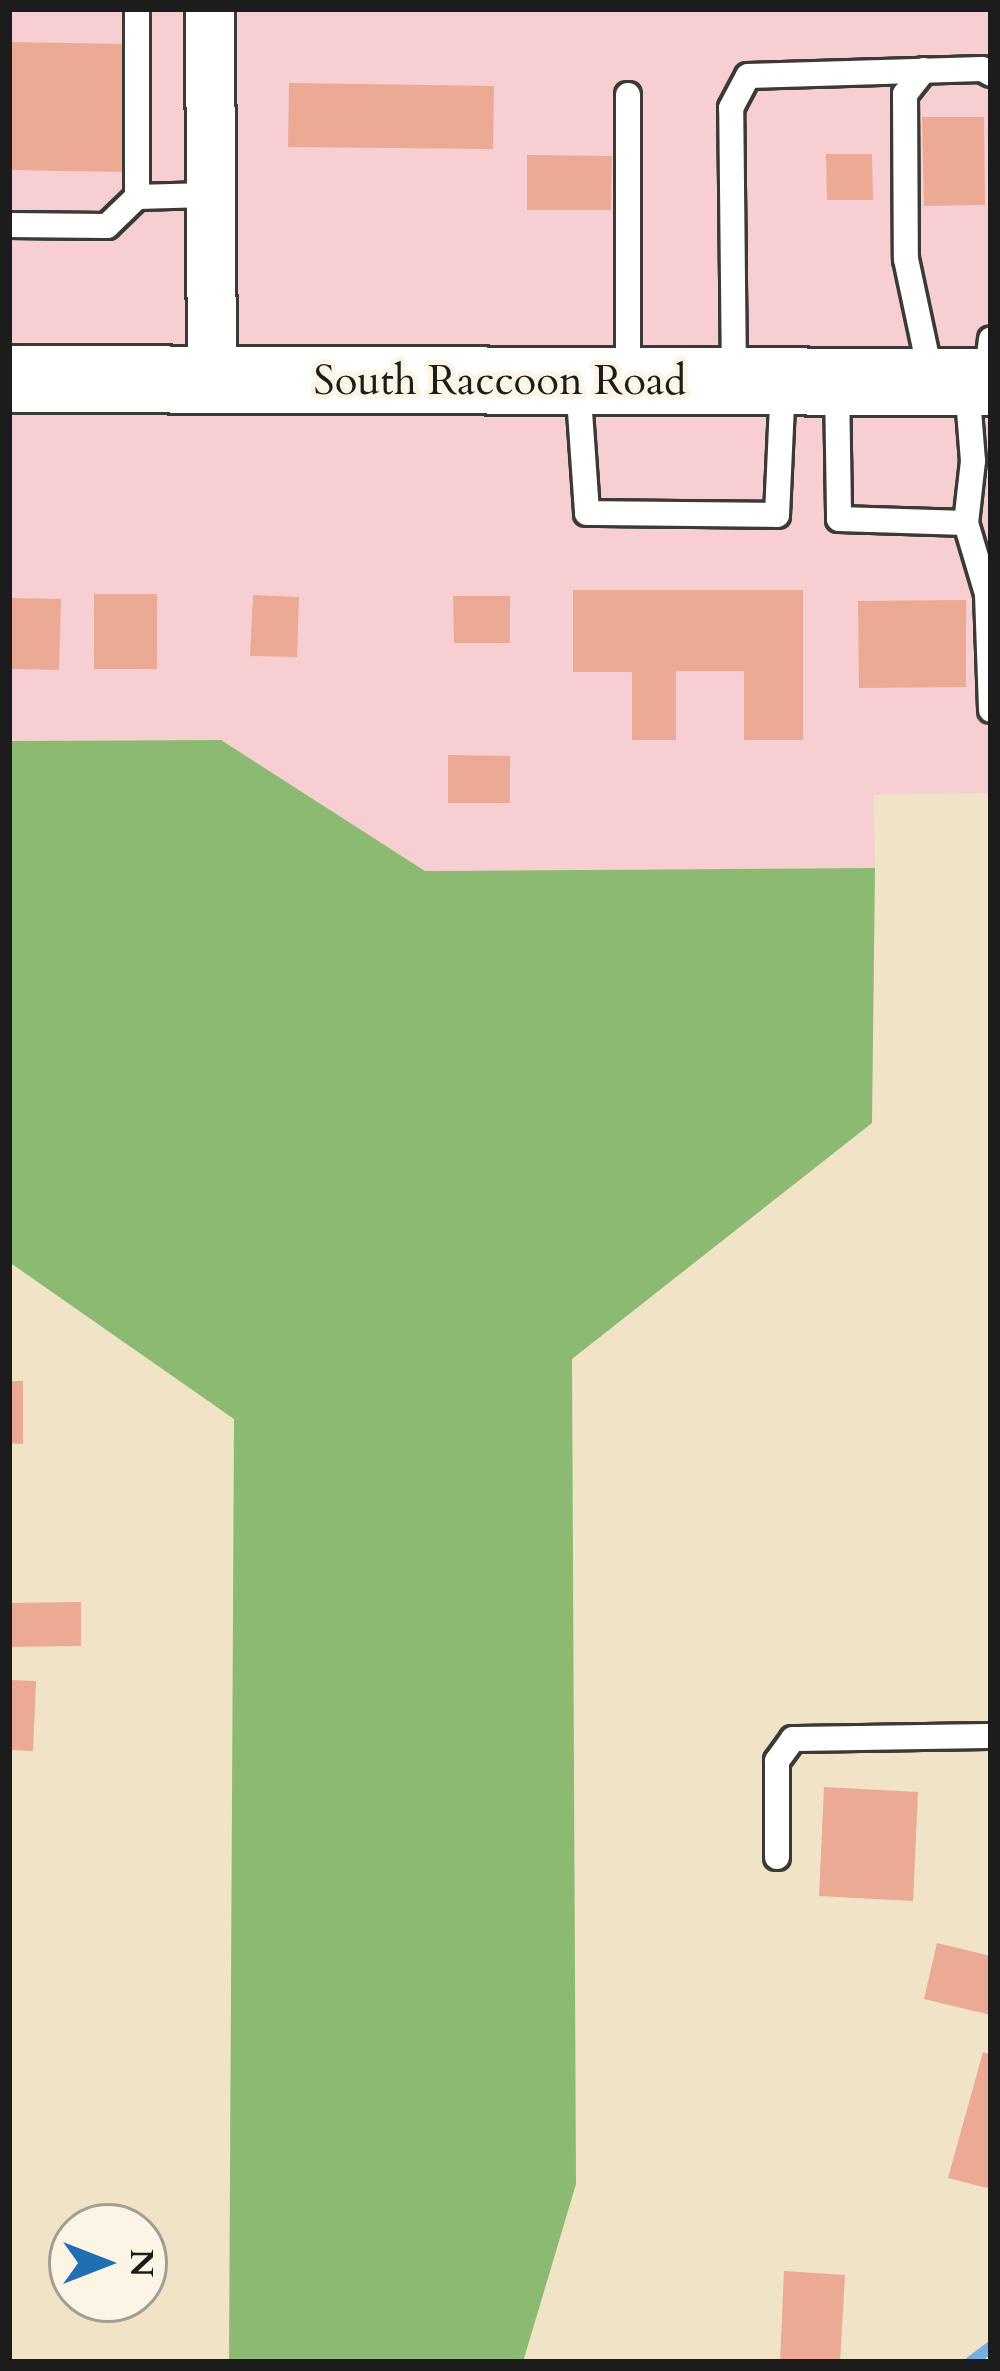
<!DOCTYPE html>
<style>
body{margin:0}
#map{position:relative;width:1000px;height:2371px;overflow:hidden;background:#f1e3c5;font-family:Cardo,serif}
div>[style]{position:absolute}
.built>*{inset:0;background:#f7cfd2}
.forest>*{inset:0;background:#8cba72}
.stream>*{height:12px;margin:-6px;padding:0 6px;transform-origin:6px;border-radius:6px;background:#74b0e6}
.building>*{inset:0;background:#eca994}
.roads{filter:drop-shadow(3px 0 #3c3a35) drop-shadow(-3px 0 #3c3a35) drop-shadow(0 3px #3c3a35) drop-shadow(0 -3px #3c3a35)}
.lane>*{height:24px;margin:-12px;padding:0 12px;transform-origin:12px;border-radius:12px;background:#fff}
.street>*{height:48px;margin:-24px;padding:0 24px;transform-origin:24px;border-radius:24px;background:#fff}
.secondary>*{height:66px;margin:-33px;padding:0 33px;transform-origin:33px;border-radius:33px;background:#fff}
span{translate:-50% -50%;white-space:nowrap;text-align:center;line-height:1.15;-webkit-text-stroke:10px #fcf5e5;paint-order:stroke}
.street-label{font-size:42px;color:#1c1c1c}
.frame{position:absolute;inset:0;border:12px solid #1c1c1c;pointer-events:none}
.north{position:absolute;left:48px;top:2203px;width:120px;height:120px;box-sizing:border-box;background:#fcf5e5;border:3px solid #a29e95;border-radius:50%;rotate:90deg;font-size:33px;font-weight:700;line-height:48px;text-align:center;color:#1c1c1c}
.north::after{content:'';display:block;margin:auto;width:42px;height:54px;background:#1f6fb2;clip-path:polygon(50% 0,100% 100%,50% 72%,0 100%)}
</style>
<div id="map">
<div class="built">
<i style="clip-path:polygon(9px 9px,991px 9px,991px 793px,874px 795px,875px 868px,425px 871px,221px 740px,9px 741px)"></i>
</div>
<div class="forest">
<i style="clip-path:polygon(221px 740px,425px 871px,875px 868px,872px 1123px,572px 1359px,576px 2184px,523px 2362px,229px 2362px,234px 1419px,9px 1262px,9px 741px)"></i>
</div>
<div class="stream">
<i style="left:971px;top:2362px;width:25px;rotate:-37deg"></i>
</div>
<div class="building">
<i style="clip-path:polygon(9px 42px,128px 44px,127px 172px,9px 170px)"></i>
<i style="clip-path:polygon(289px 83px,494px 86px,493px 149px,288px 147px)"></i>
<i style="clip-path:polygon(922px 117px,984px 117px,985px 205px,924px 206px)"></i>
<i style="clip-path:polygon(826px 154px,872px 154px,873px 200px,827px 200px)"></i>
<i style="clip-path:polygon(527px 155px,612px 156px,611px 210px,527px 210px)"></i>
<i style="clip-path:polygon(573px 590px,803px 590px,803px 740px,744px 740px,744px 671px,676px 671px,676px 740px,632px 740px,632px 672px,573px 672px)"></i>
<i style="clip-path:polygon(94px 594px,157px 594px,157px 669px,94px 669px)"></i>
<i style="clip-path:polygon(253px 595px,299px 597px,297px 657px,250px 656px)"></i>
<i style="clip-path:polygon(453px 596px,510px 596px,510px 643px,454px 643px)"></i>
<i style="clip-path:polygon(9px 598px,61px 599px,59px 670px,9px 669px)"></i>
<i style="clip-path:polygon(966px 600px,966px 687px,859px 688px,858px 601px)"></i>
<i style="clip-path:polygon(448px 755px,510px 756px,510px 803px,448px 803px)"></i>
<i style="clip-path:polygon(9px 1381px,23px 1381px,23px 1444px,9px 1443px)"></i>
<i style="clip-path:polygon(81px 1602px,81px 1646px,9px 1647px,9px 1603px)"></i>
<i style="clip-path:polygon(9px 1680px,36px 1681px,33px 1751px,9px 1750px)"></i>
<i style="clip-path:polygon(824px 1787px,918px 1792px,913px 1901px,819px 1896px)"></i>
<i style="clip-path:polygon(937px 1943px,991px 1956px,991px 2015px,924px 1999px)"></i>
<i style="clip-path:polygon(983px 2052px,991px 2055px,991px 2189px,948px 2178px)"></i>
<i style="clip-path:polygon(784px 2271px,845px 2275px,840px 2362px,780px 2362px)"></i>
</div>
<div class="roads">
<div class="lane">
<i style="left:137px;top:9px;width:188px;rotate:90deg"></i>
<i style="left:137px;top:197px;width:70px;rotate:-1.6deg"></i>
<i style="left:924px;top:70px;width:31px;rotate:128deg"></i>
<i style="left:905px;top:94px;width:165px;rotate:89.7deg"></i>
<i style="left:906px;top:259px;width:121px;rotate:78deg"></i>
<i style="left:628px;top:95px;width:284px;rotate:90deg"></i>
<i style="left:9px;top:225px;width:98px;rotate:0.6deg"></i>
<i style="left:107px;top:226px;width:42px;rotate:-44deg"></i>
<i style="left:734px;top:376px;width:268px;rotate:-90.6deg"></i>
<i style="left:731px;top:108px;width:36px;rotate:-62deg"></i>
<i style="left:748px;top:76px;width:234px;rotate:-1.7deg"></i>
<i style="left:982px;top:69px;width:10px;rotate:29deg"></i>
<i style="left:986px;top:380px;width:41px;rotate:-83deg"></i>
<i style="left:578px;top:383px;width:130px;rotate:86deg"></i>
<i style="left:587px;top:513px;width:190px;rotate:0.6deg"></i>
<i style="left:777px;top:515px;width:131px;rotate:-87.4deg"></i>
<i style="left:837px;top:385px;width:134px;rotate:89.1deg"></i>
<i style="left:839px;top:519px;width:127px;rotate:1.8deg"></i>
<i style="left:967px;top:385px;width:76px;rotate:85.5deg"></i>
<i style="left:973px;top:461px;width:62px;rotate:96.4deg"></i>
<i style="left:966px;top:523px;width:74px;rotate:73.5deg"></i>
<i style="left:987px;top:594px;width:116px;rotate:88deg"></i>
<i style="left:777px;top:1857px;width:96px;rotate:-90deg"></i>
<i style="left:777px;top:1761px;width:27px;rotate:-54deg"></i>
<i style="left:793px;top:1739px;width:198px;rotate:-0.9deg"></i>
</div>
<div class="street">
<i style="left:210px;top:9px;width:370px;rotate:89.7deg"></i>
</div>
<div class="secondary">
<i style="left:9px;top:379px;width:982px;rotate:0.18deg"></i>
</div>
</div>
<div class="street-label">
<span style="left:500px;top:381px">South Raccoon Road</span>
</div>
<div class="frame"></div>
<div class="north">N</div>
</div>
